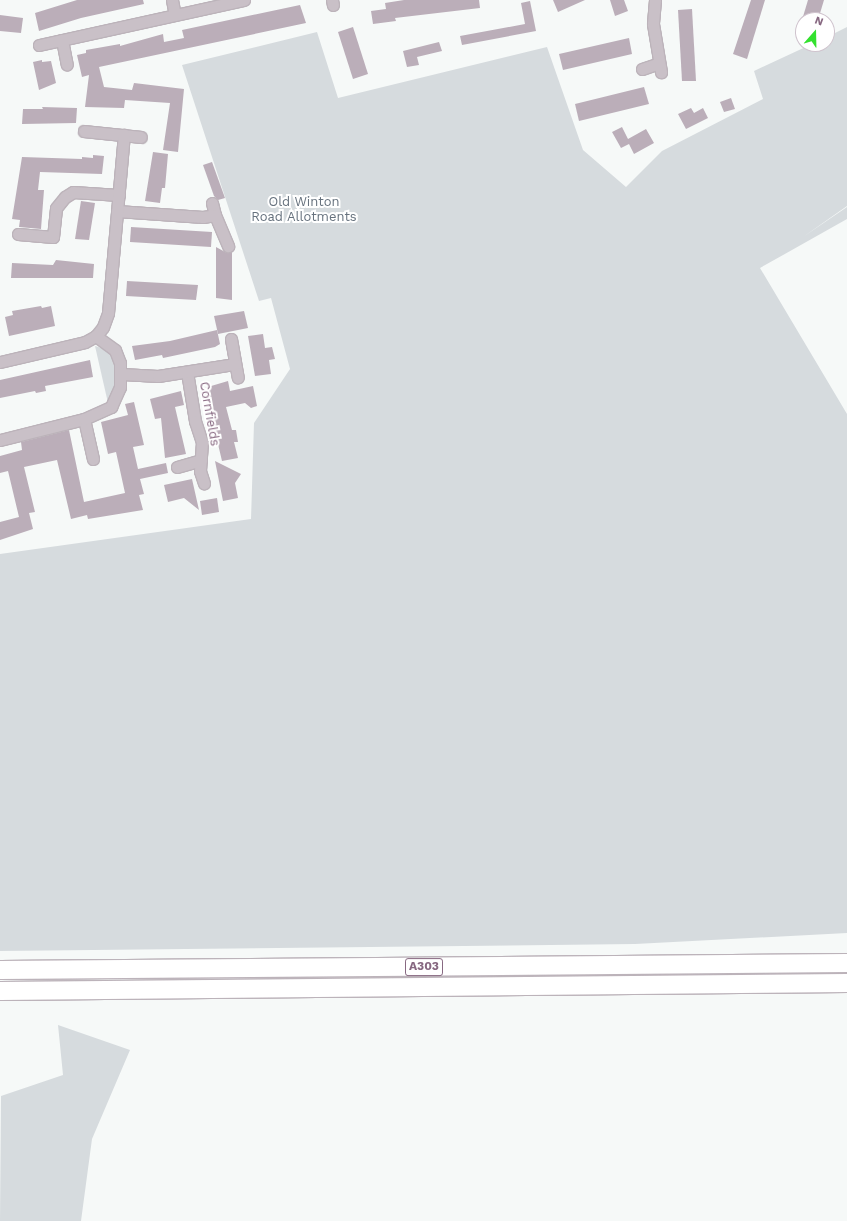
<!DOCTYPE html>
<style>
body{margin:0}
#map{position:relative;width:847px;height:1221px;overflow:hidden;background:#f6f9f8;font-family:"Work Sans",sans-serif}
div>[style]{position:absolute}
.green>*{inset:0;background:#d6dbde}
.building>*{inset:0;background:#bbaeb9}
.roads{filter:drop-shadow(1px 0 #bcb3ba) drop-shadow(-1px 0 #bcb3ba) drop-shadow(0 1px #bcb3ba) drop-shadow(0 -1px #bcb3ba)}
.minor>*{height:11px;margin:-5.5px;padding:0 5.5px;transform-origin:5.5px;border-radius:5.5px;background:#c9c0c7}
.trunk>*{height:18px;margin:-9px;padding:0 9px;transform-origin:9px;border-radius:9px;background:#fff}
span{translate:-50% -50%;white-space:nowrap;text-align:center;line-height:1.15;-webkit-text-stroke:4px #fff;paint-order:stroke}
.shield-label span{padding:1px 3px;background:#fff;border:1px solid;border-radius:3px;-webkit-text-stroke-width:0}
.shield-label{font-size:12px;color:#876881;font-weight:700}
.park-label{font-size:13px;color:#67727e}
.street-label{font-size:13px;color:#876881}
.north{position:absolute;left:795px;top:12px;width:40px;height:40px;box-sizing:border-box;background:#fff;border:1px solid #cfc3cd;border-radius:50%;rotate:20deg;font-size:11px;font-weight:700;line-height:16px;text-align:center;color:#876881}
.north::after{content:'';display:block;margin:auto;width:14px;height:18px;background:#34e12f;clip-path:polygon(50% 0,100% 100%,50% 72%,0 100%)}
</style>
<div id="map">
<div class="green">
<i style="clip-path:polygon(847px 27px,847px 206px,803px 237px,847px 207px,847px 219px,760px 268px,847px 414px,847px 933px,635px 944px,0 951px,0 554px,251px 519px,254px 423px,290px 369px,271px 298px,259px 301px,182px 65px,317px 32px,338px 98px,547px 47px,583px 150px,626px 187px,662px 151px,763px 99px,754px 71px,812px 44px,827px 44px,827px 37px)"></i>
<i style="clip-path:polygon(95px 346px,108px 350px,115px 366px,116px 383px,108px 403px)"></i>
<i style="clip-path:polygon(58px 1025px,130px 1050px,92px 1139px,81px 1221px,0 1221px,1px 1096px,63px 1075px)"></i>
</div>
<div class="building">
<i style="clip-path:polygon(77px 0,143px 0,144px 4px,81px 18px,39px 31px,35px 13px)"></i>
<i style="clip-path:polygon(404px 0,479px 0,480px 8px,395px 18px,396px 21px,373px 24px,371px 11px,386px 9px,385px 3px)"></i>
<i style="clip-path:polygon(553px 0,585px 0,558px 12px)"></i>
<i style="clip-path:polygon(610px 0,624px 0,628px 11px,615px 16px)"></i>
<i style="clip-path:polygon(751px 0,765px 0,747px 59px,733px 54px)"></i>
<i style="clip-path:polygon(808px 0,824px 0,818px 20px,802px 20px)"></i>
<i style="clip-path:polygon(530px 1px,536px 31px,462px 45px,460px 36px,525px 24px,521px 3px)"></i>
<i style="clip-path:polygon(300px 5px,306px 23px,99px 67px,104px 87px,132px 90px,134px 83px,184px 89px,178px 152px,163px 150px,170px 103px,125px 100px,124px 108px,85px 107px,89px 75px,82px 77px,77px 55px,86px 53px,86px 50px,120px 44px,120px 46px,163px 34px,164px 42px,184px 38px,182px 30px)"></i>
<i style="clip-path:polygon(692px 9px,696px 81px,682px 81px,678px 10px)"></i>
<i style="clip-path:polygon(0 15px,23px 18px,21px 33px,0 31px)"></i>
<i style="clip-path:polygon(353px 27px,368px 74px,353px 79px,338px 32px)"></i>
<i style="clip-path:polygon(629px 38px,632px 54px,563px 70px,559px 54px)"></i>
<i style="clip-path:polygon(439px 42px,442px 51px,417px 57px,419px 65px,407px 67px,403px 51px)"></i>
<i style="clip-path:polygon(42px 60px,42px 62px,51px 61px,56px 83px,39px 90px,33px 62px)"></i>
<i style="clip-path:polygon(644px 87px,649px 104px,579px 121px,575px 104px)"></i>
<i style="clip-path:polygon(731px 98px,735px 109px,724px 112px,720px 102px)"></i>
<i style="clip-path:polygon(42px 107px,77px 108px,76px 123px,22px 124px,23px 109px,43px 109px)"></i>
<i style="clip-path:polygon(691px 108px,694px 113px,703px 108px,708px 118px,686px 129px,678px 114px)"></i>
<i style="clip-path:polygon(622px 127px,628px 139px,646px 129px,654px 143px,634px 154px,629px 144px,621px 148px,612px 132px)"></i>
<i style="clip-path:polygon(153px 152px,168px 154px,165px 188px,162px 188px,160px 203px,145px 201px)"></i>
<i style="clip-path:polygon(93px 155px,104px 156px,102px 174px,40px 172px,38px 190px,44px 190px,41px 229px,19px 227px,20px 220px,12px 219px,22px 157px,82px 159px,82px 157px,93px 158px)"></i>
<i style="clip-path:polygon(212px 162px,225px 198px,218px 200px,214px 196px,203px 165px)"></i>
<i style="clip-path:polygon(81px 201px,95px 203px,89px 240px,75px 239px)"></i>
<i style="clip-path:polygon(131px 227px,212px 232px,211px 247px,130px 242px)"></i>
<i style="clip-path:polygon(216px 247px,227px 253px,232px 252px,232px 300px,216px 298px)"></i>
<i style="clip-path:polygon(56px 260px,94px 264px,93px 278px,11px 278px,12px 263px,53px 265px)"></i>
<i style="clip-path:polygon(127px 281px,198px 285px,196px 300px,126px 296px)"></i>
<i style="clip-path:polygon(41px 306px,42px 308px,51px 306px,55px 326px,9px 336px,5px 317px,13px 315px,12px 311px)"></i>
<i style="clip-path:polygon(244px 311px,248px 328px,218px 334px,214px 316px)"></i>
<i style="clip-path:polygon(217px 330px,220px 344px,215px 347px,163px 358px,162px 355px,135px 360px,132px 346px,170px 341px)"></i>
<i style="clip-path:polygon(263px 334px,265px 348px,272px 347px,275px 359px,269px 360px,271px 374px,255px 376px,248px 336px)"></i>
<i style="clip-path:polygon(90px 360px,93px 377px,45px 386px,46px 391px,36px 393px,35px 391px,0 398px,0 380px)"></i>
<i style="clip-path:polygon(228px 381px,230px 391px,253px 386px,257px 406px,251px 408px,245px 403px,226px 407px,232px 430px,236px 430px,238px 442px,234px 442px,238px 458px,222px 461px,208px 402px,204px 403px,201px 389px)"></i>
<i style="clip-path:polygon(181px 391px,184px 405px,175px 407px,186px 454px,165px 458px,161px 418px,155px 419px,150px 399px)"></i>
<i style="clip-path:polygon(134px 402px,144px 445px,133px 447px,138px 469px,166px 463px,168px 473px,140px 479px,144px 494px,139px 495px,143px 510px,88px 519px,87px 515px,71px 519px,57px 460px,24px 467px,35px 512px,29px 513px,33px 529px,0 540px,0 522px,19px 517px,8px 471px,0 473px,0 456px,22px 450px,21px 442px,69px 430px,84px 502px,125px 493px,116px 452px,108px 454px,101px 422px,128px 415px,125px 404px)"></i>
<i style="clip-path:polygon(215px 461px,241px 474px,235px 483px,238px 498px,223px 501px)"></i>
<i style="clip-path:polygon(192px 479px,199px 510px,184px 498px,168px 502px,164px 485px)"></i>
<i style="clip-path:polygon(217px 498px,219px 512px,202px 515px,200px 501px)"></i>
</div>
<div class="roads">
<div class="minor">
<i style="left:172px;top:0;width:15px;rotate:79deg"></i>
<i style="left:332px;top:0;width:5px;rotate:79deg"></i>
<i style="left:655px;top:0;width:24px;rotate:95deg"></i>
<i style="left:653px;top:24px;width:49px;rotate:80.5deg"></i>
<i style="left:62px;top:40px;width:25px;rotate:79deg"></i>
<i style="left:39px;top:45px;width:210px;rotate:-12.4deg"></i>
<i style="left:642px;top:69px;width:18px;rotate:-19deg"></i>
<i style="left:84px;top:131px;width:57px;rotate:6deg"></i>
<i style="left:212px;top:203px;width:12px;rotate:76deg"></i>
<i style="left:117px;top:211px;width:86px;rotate:4deg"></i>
<i style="left:203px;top:217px;width:12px;rotate:-9deg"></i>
<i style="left:215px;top:215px;width:34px;rotate:67deg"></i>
<i style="left:18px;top:234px;width:35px;rotate:5deg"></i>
<i style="left:53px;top:237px;width:29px;rotate:-84deg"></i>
<i style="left:56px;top:208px;width:14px;rotate:-51deg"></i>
<i style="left:65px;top:197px;width:9px;rotate:-32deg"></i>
<i style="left:73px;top:192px;width:46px;rotate:3.7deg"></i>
<i style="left:231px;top:339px;width:39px;rotate:80deg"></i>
<i style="left:0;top:362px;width:87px;rotate:-13.2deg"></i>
<i style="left:85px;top:342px;width:13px;rotate:-29deg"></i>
<i style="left:96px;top:336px;width:11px;rotate:-52deg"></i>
<i style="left:103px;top:327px;width:15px;rotate:-70deg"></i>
<i style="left:108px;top:313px;width:179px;rotate:-84.9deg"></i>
<i style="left:187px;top:372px;width:50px;rotate:80.7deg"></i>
<i style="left:195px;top:421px;width:22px;rotate:72deg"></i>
<i style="left:202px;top:442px;width:29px;rotate:94deg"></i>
<i style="left:200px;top:471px;width:13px;rotate:72deg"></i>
<i style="left:122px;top:374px;width:36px;rotate:3deg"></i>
<i style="left:158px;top:376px;width:78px;rotate:-8.9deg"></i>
<i style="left:84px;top:419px;width:41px;rotate:77.3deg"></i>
<i style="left:0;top:440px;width:87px;rotate:-14deg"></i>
<i style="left:84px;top:419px;width:30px;rotate:-24deg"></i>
<i style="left:111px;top:407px;width:22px;rotate:-66deg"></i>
<i style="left:120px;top:387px;width:24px;rotate:-90deg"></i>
<i style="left:120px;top:363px;width:14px;rotate:-111deg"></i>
<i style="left:115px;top:350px;width:24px;rotate:-144deg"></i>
<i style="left:177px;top:467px;width:25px;rotate:-16deg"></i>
</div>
<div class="trunk">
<i style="left:0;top:970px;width:847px;rotate:-0.47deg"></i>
<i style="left:0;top:991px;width:847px;rotate:-0.54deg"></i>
</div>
</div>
<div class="shield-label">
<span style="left:424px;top:967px">A303</span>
</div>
<div class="park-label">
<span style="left:304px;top:210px">Old Winton<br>Road Allotments</span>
</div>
<div class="street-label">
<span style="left:209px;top:414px;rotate:80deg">Cornfields</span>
</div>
<div class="north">N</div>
</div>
